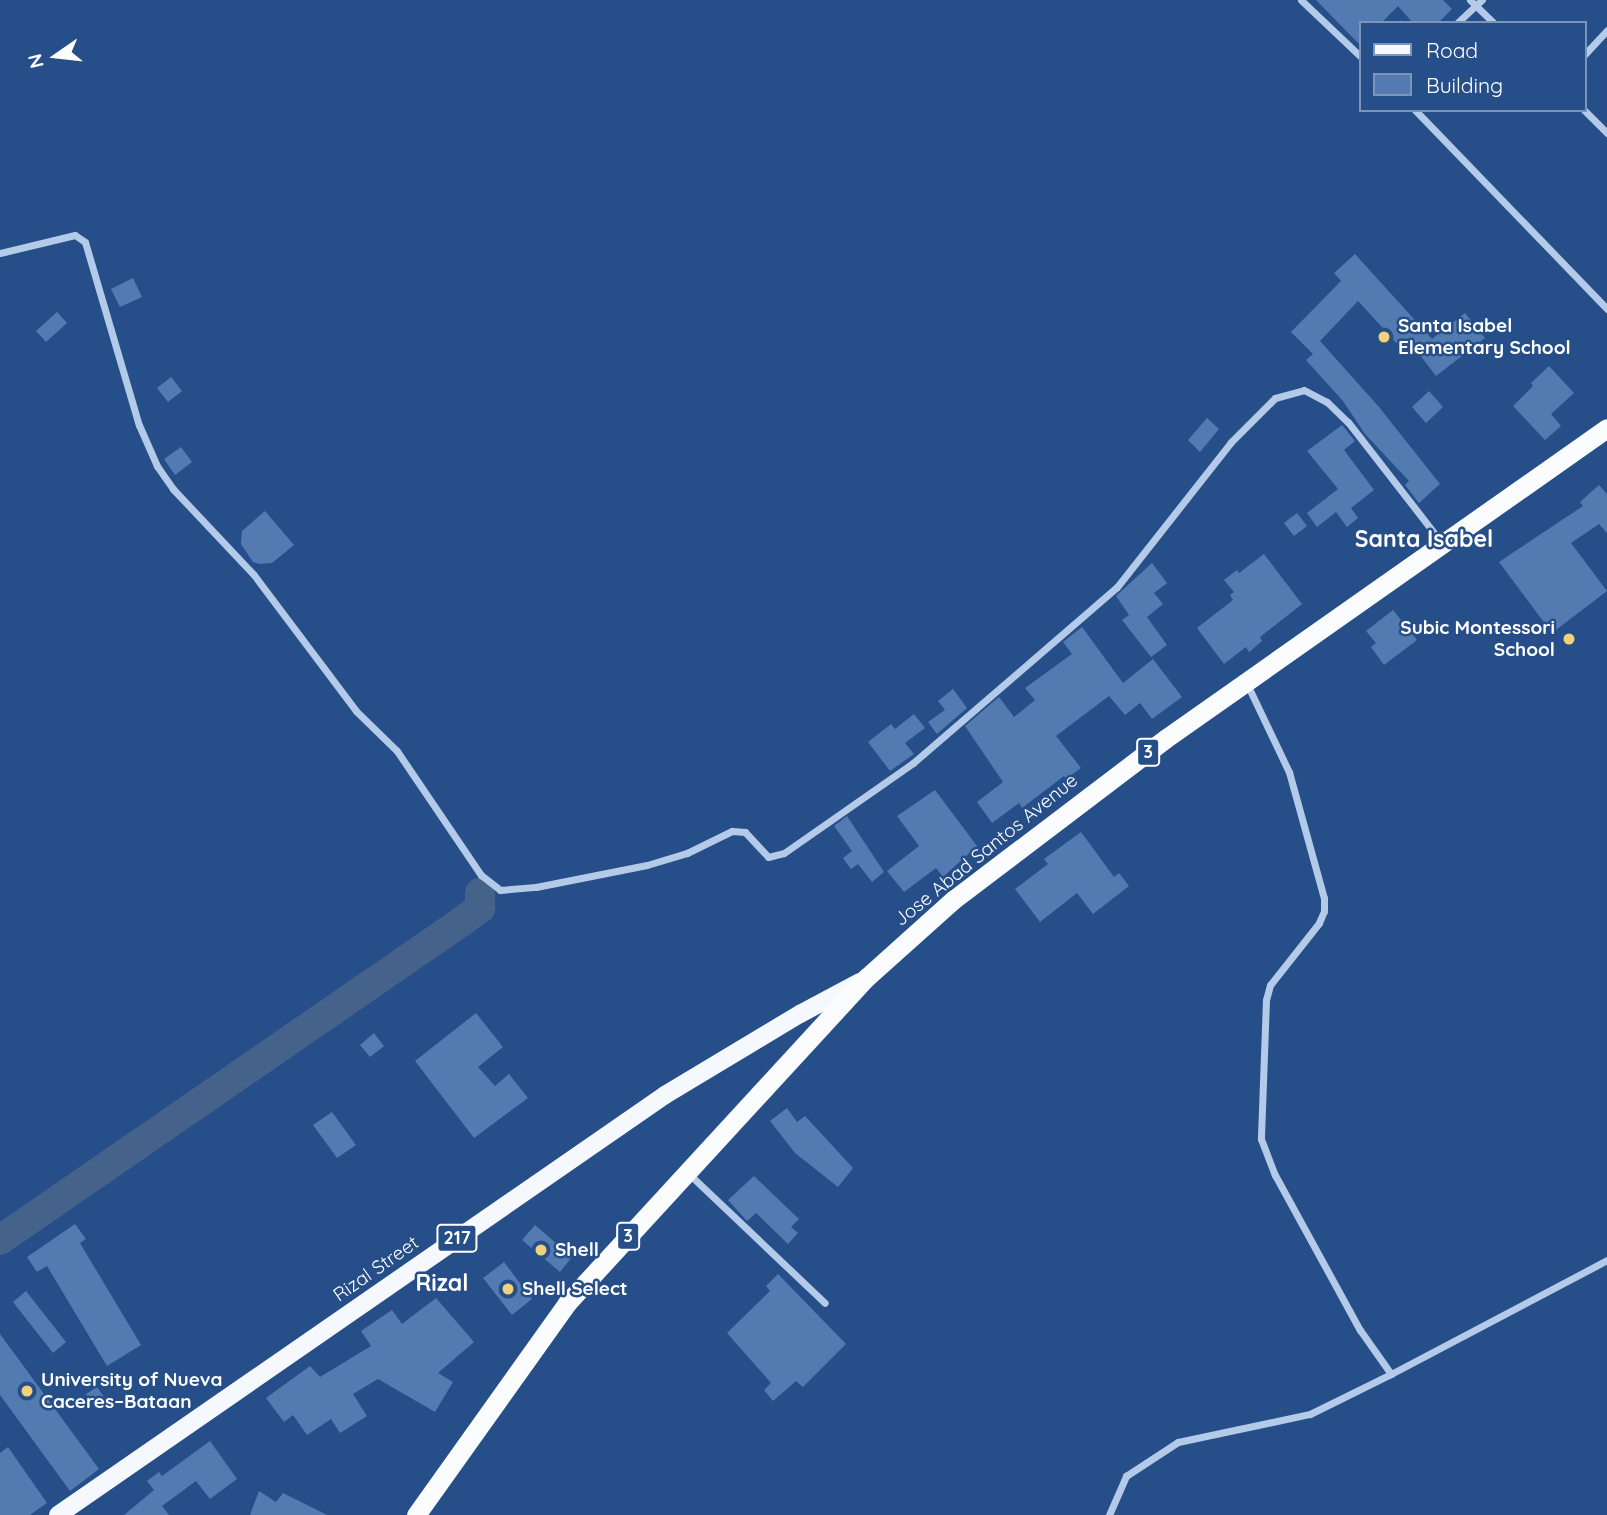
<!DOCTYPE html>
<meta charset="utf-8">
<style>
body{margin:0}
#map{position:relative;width:1607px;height:1515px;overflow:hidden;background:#264e88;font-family:Quicksand,sans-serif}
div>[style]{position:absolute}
.river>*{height:30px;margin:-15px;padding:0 15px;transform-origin:15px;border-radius:15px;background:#45628b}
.building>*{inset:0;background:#537bb2}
.minor>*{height:7px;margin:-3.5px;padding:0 3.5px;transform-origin:3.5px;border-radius:3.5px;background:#b3cae9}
.primary>*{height:18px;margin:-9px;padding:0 9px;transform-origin:9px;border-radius:9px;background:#f5f9fe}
.trunk>*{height:19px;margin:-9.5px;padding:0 9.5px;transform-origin:9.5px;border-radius:9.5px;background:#fafcfe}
.dots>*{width:19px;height:19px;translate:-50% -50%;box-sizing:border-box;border:4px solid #264e88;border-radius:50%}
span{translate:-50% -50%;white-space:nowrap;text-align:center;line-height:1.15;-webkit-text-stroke:5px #264e88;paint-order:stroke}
.shield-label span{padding:2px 5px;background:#264e88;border:2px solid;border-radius:5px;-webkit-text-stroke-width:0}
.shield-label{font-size:18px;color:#fff;font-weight:700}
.poi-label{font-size:19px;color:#fff;font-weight:700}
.left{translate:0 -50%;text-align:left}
.right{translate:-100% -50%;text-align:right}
.street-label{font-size:19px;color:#fff}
.quarter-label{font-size:23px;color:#fff;font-weight:700}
.legend{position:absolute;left:1359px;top:21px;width:228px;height:91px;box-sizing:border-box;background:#264e88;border:2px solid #7d95b8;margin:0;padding:9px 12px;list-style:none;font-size:21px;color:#fff}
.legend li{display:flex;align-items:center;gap:14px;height:35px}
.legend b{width:35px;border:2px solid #7d95b8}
.north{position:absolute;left:21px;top:21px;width:70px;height:70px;-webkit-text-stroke:5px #264e88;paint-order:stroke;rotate:256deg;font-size:19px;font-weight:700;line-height:28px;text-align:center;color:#fff}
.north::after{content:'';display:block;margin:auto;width:24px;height:32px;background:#fff;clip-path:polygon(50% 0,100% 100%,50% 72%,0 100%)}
</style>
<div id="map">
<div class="river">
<i style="left:0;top:1240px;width:560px;rotate:-34.6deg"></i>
<i style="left:461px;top:922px;width:24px;rotate:-36deg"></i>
<i style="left:480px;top:908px;width:15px;rotate:-90deg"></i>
</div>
<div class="building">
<i style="clip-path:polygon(1316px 0,1443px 0,1452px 9px,1438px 23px,1413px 23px,1398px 6px,1381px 23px,1360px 23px,1360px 45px)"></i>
<i style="clip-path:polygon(1355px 254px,1432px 339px,1465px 313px,1485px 338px,1436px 376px,1410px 342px,1402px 349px,1358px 301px,1320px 341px,1379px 407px,1440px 484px,1419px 503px,1405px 485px,1409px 481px,1365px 434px,1343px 401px,1306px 360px,1313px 354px,1291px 332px,1341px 281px,1334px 273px)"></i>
<i style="clip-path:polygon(133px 278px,142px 297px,120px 307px,111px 289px)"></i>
<i style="clip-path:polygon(57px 312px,67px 323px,46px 342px,36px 331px)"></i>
<i style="clip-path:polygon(1549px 366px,1574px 393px,1551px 414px,1561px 426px,1545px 440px,1513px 406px,1533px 386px,1531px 383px)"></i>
<i style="clip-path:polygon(171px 377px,182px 391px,168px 402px,157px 388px)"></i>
<i style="clip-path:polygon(1429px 391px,1443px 407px,1426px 423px,1412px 407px)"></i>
<i style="clip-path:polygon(1207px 418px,1219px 429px,1200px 452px,1188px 440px)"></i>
<i style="clip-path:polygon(1342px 425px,1355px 441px,1344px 450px,1374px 490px,1351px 508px,1358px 518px,1347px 527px,1336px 512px,1317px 527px,1307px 513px,1338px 489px,1307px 451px)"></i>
<i style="clip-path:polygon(181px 447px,192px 462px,175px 475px,164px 459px)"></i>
<i style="clip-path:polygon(1599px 485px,1607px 494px,1607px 533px,1599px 524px,1571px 543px,1607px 591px,1552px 633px,1499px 562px,1583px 506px,1580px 502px)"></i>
<i style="clip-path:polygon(265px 511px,294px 545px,272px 563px,260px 564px,253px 562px,241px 544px,242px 531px)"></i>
<i style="clip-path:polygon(1297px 513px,1307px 526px,1294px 536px,1284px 523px)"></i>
<i style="clip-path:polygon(1264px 554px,1302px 604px,1260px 637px,1262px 641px,1249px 652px,1246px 647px,1224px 664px,1197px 628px,1233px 600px,1230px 595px,1234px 592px,1224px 580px,1237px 570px,1239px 573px)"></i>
<i style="clip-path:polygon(1152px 563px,1167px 583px,1154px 593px,1163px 604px,1147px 617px,1167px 645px,1151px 657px,1122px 620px,1129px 615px,1116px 596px)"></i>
<i style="clip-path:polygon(1393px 610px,1417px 640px,1384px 665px,1371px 647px,1376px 643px,1366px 631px)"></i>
<i style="clip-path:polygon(1082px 627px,1123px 683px,1153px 659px,1182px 697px,1152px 719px,1140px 703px,1125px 715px,1109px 696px,1056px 736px,1081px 768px,1066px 779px,1064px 776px,1022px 808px,1019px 803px,992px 823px,977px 802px,1003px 782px,965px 726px,999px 697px,1014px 717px,1035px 700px,1025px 688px,1072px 654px,1063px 642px)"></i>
<i style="clip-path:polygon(953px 689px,967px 708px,937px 734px,928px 722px,945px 710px,938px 701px)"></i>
<i style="clip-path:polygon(914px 714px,925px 728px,905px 743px,914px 754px,890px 771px,868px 742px,891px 724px,895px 729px)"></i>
<i style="clip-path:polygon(935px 790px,977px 846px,943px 877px,936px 868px,904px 892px,887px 871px,919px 846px,897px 816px)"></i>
<i style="clip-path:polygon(847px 816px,884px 872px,872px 882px,858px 864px,851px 869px,843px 858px,852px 851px,834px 826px)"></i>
<i style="clip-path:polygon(1081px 832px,1114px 877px,1119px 873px,1129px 886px,1093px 914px,1077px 893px,1040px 922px,1015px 889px,1048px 864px,1044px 859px)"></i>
<i style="clip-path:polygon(476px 1013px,503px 1047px,478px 1067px,495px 1086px,509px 1074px,528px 1098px,474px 1138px,415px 1061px)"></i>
<i style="clip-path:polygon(374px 1033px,384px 1046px,370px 1057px,360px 1045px)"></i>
<i style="clip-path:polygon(787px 1108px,797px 1122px,805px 1116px,853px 1168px,838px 1187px,795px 1153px,770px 1121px)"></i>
<i style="clip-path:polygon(332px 1112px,356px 1145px,337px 1158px,313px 1125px)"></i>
<i style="clip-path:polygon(754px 1176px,799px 1219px,791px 1227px,798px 1233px,788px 1244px,756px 1213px,747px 1221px,728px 1200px)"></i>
<i style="clip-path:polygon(75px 1224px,86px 1239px,80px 1243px,141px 1345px,107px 1366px,47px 1266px,37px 1272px,27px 1257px)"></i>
<i style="clip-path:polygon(535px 1225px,572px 1257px,560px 1272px,522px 1240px)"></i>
<i style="clip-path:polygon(504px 1262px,532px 1299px,512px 1315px,483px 1278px)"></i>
<i style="clip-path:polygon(778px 1274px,846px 1344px,803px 1387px,796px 1381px,773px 1401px,764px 1390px,771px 1383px,727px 1333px,770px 1291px,766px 1286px)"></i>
<i style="clip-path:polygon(26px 1291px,66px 1342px,53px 1353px,13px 1302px)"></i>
<i style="clip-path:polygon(436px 1298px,474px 1342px,438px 1373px,453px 1382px,435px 1412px,378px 1379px,353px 1394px,367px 1416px,340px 1433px,331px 1419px,307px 1435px,293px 1415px,284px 1422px,266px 1398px,310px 1366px,320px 1377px,371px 1346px,361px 1331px,392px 1310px,402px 1324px)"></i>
<i style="clip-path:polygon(0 1334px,99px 1469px,70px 1491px,0 1395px)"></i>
<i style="clip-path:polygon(97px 1387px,107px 1401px,96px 1409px,86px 1394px)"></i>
<i style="clip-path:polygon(210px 1441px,237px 1479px,210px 1499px,196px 1481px,162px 1506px,169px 1515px,124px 1515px,154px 1490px,147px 1481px,159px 1472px,162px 1476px)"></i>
<i style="clip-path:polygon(8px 1447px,47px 1503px,30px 1515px,0 1515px,0 1453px)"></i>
<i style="clip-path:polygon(259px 1491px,276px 1502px,283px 1493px,327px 1515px,250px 1515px)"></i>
</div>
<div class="minor">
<i style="left:1301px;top:0;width:81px;rotate:43.5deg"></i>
<i style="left:1470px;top:0;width:33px;rotate:44deg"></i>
<i style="left:1457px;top:23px;width:34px;rotate:-43deg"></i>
<i style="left:1584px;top:55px;width:34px;rotate:-47deg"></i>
<i style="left:1415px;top:110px;width:277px;rotate:46deg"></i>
<i style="left:1584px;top:110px;width:33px;rotate:45deg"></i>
<i style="left:0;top:253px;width:77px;rotate:-13.5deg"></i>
<i style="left:75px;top:235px;width:12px;rotate:35deg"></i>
<i style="left:85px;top:242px;width:191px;rotate:73.6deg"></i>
<i style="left:139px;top:425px;width:45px;rotate:66.3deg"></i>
<i style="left:157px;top:466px;width:28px;rotate:55deg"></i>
<i style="left:173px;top:489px;width:118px;rotate:46.7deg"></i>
<i style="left:254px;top:575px;width:170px;rotate:53.1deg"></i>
<i style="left:356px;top:711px;width:57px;rotate:44.3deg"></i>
<i style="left:397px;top:751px;width:150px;rotate:55.9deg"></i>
<i style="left:481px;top:875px;width:24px;rotate:38deg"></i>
<i style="left:500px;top:890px;width:36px;rotate:-5deg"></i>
<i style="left:536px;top:887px;width:113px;rotate:-11.2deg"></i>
<i style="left:647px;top:865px;width:42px;rotate:-16.7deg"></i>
<i style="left:687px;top:853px;width:50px;rotate:-26.1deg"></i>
<i style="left:732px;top:831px;width:13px;rotate:4deg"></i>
<i style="left:745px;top:832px;width:34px;rotate:47deg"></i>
<i style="left:768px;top:857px;width:16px;rotate:-14deg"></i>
<i style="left:784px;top:853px;width:157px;rotate:-34.9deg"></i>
<i style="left:913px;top:763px;width:269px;rotate:-40.8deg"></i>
<i style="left:1117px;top:587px;width:184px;rotate:-51.8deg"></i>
<i style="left:1231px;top:442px;width:62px;rotate:-45deg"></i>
<i style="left:1275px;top:398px;width:30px;rotate:-15deg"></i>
<i style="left:1304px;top:390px;width:26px;rotate:28deg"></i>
<i style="left:1327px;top:402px;width:29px;rotate:44deg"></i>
<i style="left:1348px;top:422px;width:153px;rotate:52.2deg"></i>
<i style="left:1247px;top:684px;width:98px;rotate:64.5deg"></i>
<i style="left:1289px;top:772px;width:131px;rotate:74.5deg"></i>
<i style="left:1324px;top:898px;width:13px;rotate:90deg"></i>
<i style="left:1324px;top:911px;width:13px;rotate:113deg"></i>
<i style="left:1319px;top:923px;width:79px;rotate:128.3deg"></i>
<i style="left:1270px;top:985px;width:16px;rotate:105deg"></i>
<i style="left:1266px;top:1000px;width:139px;rotate:92.1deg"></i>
<i style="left:1261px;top:1139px;width:39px;rotate:69deg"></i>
<i style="left:1275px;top:1175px;width:177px;rotate:61.3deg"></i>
<i style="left:1360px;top:1330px;width:54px;rotate:54.8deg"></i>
<i style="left:1391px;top:1374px;width:244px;rotate:-27.8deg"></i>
<i style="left:689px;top:1174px;width:187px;rotate:43.5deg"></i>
<i style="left:1109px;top:1515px;width:43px;rotate:-66.4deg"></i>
<i style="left:1126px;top:1476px;width:62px;rotate:-33.2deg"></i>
<i style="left:1178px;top:1442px;width:135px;rotate:-12deg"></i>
<i style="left:1310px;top:1414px;width:90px;rotate:-26.3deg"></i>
</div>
<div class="primary">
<i style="left:58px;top:1515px;width:738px;rotate:-34.68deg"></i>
<i style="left:665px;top:1095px;width:157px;rotate:-31deg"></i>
<i style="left:800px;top:1014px;width:68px;rotate:-28.1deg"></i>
</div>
<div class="trunk">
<i style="left:416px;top:1515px;width:260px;rotate:-54.5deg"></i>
<i style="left:567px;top:1303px;width:442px;rotate:-47.4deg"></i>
<i style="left:866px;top:978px;width:117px;rotate:-41.9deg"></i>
<i style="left:953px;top:900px;width:266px;rotate:-37.2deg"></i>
<i style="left:1165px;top:739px;width:540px;rotate:-35.13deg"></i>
</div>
<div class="dots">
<i style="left:1384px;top:337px;background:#f2d278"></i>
<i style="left:1569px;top:639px;background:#f2d278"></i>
<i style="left:541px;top:1250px;background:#f2d278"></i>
<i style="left:508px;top:1289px;background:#f2d278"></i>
<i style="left:27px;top:1391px;background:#f2d278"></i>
</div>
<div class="shield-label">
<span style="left:1148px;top:752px">3</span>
<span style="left:628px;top:1236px">3</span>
<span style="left:457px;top:1238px">217</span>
</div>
<div class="poi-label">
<span class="left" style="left:1398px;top:337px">Santa Isabel<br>Elementary School</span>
<span class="right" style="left:1555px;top:639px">Subic Montessori<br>School</span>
<span class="left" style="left:555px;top:1250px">Shell</span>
<span class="left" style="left:522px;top:1289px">Shell Select</span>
<span class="left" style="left:41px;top:1391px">University of Nueva<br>Caceres–Bataan</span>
</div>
<div class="street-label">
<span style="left:986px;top:850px;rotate:-39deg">Jose Abad Santos Avenue</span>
<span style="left:376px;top:1269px;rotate:-35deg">Rizal Street</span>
</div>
<div class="quarter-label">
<span style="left:1424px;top:539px">Santa Isabel</span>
<span style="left:442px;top:1283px">Rizal</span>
</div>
<ul class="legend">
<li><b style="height:9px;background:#f5f9fe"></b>Road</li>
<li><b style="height:19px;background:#537bb2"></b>Building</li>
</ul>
<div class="north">N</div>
</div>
